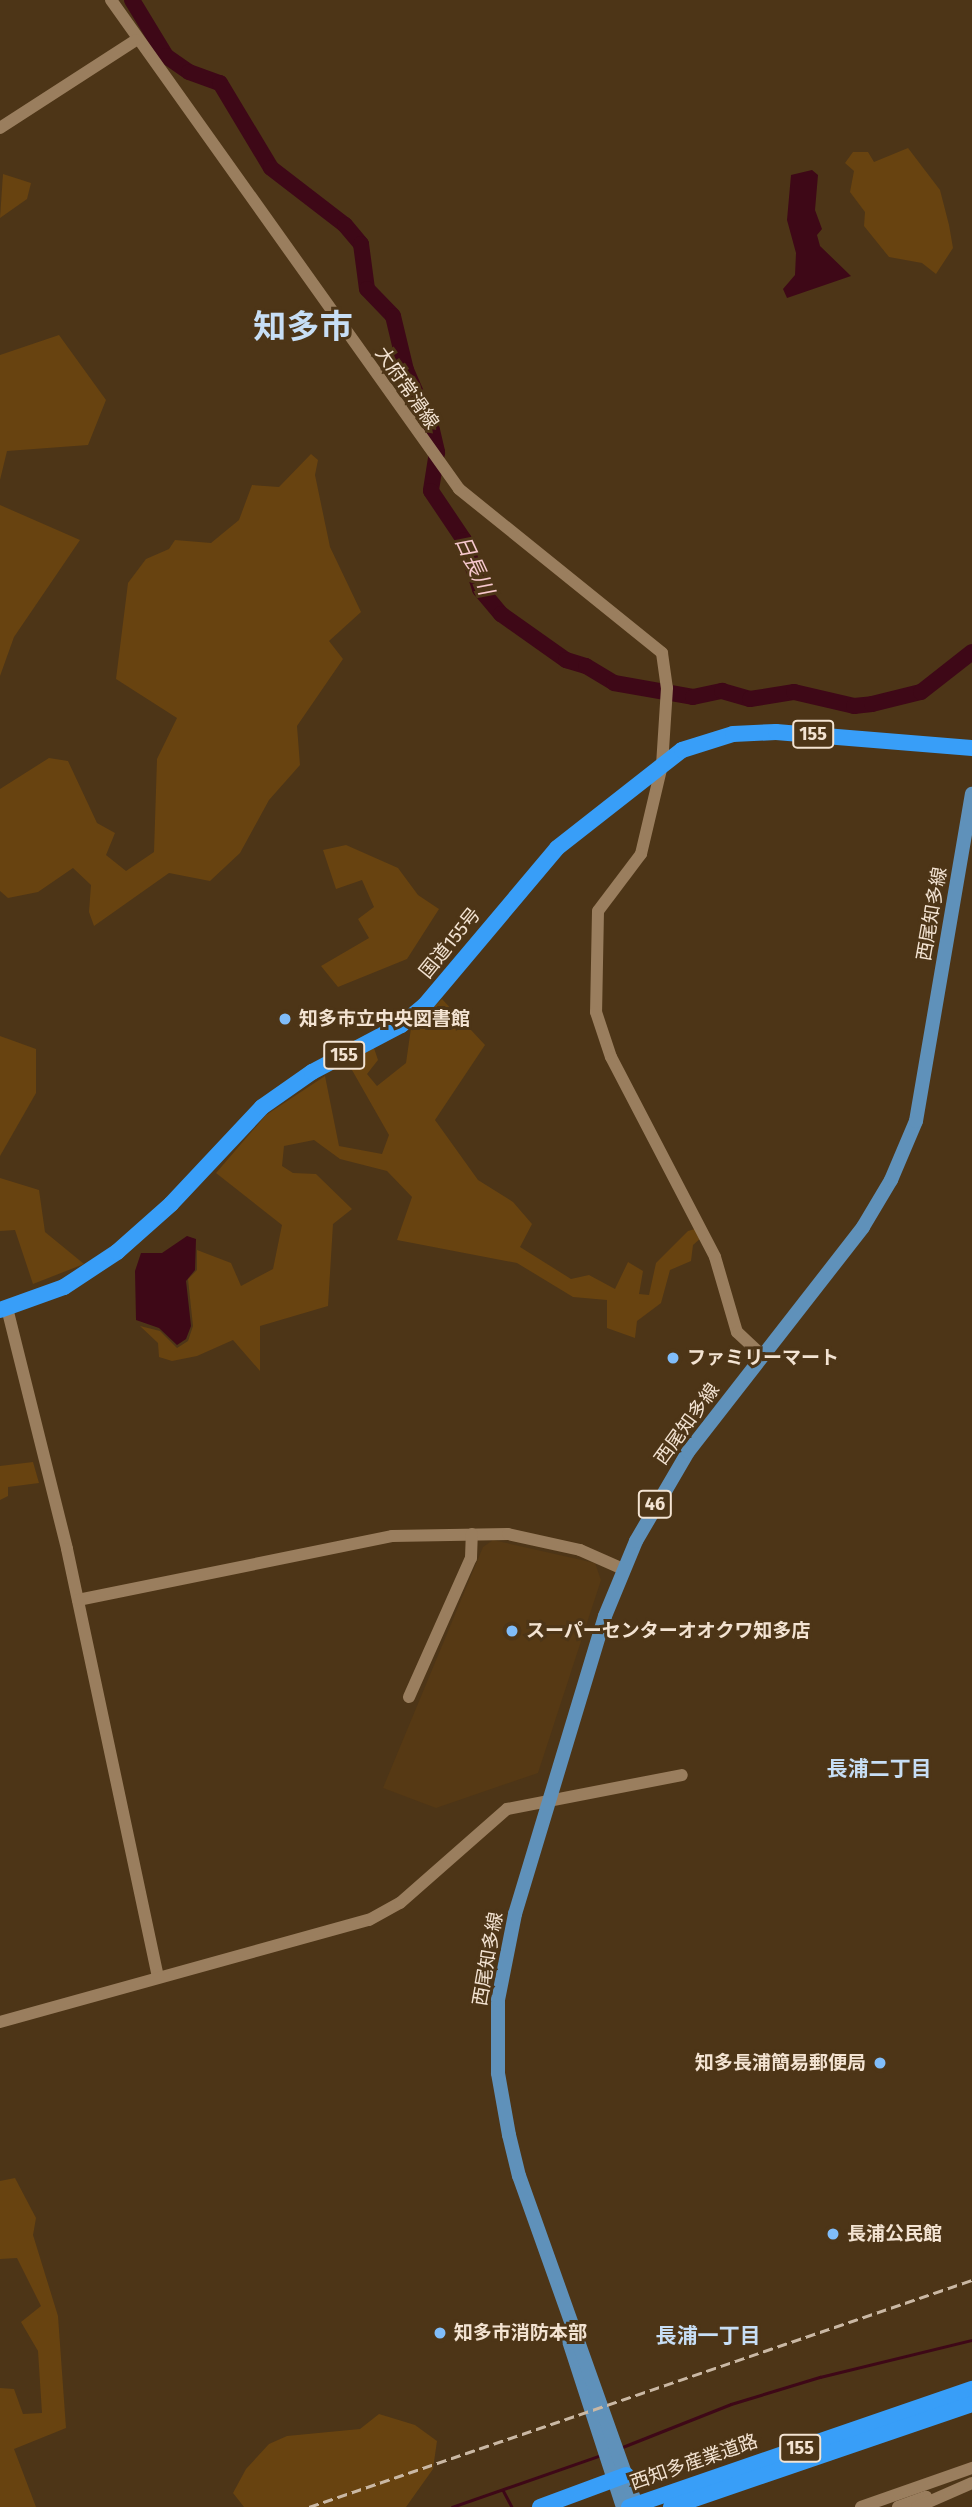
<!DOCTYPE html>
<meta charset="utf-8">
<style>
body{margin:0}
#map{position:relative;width:972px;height:2507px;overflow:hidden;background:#4d3517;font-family:"Fira Sans","Noto Sans JP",sans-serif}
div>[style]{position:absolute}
.built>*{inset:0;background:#563914}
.green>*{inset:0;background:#684310}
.water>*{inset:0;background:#3e0817}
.stream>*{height:2.5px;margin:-1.25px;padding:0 1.25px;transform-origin:1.25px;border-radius:1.25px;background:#3e0817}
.river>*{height:16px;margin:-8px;padding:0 8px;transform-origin:8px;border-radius:8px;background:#3e0817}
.secondary>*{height:12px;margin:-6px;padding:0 6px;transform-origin:6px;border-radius:6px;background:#9a7e5e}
.primary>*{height:14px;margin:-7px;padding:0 7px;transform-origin:7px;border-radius:7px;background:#5f91ba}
.highway>*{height:16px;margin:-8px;padding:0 8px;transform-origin:8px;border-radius:8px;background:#389ef8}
.rail>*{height:2.5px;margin-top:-1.25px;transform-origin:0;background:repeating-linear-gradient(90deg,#cab8a4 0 10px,transparent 0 15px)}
.dots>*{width:19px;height:19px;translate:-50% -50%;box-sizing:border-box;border:4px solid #4d3517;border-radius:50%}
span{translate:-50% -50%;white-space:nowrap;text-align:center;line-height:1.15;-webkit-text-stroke:6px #4d3517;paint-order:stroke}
.shield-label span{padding:2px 5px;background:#4d3517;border:2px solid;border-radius:5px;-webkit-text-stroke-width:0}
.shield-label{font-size:18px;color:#f3e3d2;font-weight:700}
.street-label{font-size:19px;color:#f3e3d2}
.poi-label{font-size:19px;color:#f3e3d2;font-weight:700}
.left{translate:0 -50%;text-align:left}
.right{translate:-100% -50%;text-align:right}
.water-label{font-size:21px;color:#f7c8ce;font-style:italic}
.neighbourhood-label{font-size:21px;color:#c7def5;font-weight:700}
.town-label{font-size:33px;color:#c7def5;font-weight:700}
</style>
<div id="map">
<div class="built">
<i style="clip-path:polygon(493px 1540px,595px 1563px,601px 1580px,538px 1773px,436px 1808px,383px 1788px,483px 1547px)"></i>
</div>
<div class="green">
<i style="clip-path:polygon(908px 148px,940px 190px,949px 225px,953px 248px,936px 274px,922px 263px,889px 257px,864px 226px,865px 212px,850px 192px,854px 171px,845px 163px,853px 152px,868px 152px,874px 162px)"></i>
<i style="clip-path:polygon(3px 174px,31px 183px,27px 199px,0 218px)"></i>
<i style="clip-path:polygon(59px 335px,106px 400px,88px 445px,7px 451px,0 480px,0 355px)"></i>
<i style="clip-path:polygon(311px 454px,318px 460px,315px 475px,330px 547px,361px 612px,329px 641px,343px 659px,297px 726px,300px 765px,269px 800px,240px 853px,210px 881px,169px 873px,94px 926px,89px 912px,91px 885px,73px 868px,38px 892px,8px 898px,0 891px,0 789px,49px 758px,68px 761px,97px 823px,115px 833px,106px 855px,126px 871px,154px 852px,157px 759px,177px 718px,116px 679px,128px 583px,146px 559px,169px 549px,175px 540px,211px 543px,239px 520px,252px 485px,279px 487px)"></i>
<i style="clip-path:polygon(0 505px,80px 540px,14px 637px,0 676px)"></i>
<i style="clip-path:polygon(346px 845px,398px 868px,418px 895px,439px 909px,407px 959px,338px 987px,321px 966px,369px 938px,358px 919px,374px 907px,362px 880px,336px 889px,323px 850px)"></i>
<i style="clip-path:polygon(442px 999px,485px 1045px,435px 1120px,478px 1180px,513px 1202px,532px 1224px,520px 1247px,571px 1279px,589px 1275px,615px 1289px,628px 1262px,643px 1271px,639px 1294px,649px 1295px,656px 1263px,688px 1231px,695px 1229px,701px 1238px,693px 1245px,691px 1261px,670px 1270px,661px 1303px,637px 1321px,635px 1338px,607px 1328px,607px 1300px,573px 1297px,517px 1263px,397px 1240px,412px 1197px,387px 1171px,340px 1159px,314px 1140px,284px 1146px,282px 1166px,293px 1173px,316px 1174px,352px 1209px,333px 1224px,328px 1306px,260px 1326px,260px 1371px,233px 1340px,197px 1356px,172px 1361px,159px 1357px,158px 1343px,140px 1326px,160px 1331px,177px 1348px,188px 1341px,193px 1326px,188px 1279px,197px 1270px,197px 1250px,231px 1263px,241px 1286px,273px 1269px,282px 1225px,216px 1173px,266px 1115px,325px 1076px,339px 1146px,382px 1154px,389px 1135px,348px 1063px,374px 1048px,378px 1060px,367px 1074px,377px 1086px,406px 1063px,411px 1028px)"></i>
<i style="clip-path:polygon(0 1036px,36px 1049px,36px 1093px,0 1156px)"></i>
<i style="clip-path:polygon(0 1178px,39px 1190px,45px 1232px,84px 1264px,33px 1284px,15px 1230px,0 1231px)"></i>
<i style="clip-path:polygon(33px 1462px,39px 1483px,8px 1487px,8px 1496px,0 1500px,0 1466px)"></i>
<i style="clip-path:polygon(15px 2178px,36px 2218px,33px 2235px,58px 2316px,66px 2428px,14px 2449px,36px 2507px,0 2507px,0 2388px,14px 2389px,23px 2414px,42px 2413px,38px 2351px,21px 2322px,41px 2306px,17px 2258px,0 2259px,0 2181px)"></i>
<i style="clip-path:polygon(379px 2414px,415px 2425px,437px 2441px,433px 2469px,406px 2507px,244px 2507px,233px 2493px,246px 2469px,269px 2444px,287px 2436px,360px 2429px)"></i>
</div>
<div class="water">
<i style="clip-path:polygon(812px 170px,818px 175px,815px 210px,822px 229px,817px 235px,820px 246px,851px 276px,787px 298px,783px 289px,795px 275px,796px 253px,787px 220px,791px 175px)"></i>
<i style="clip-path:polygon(972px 648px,972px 661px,964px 662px,928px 692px,924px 688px)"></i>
<i style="clip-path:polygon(187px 1236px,196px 1239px,195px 1270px,186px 1281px,191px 1326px,186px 1339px,177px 1345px,159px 1328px,136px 1320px,135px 1271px,141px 1253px,162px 1253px)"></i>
</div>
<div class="stream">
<i style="left:620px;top:2448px;width:119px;rotate:-21.6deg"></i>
<i style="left:731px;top:2404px;width:93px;rotate:-16.9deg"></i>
<i style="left:820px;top:2377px;width:156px;rotate:-13.7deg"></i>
<i style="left:503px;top:2490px;width:19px;rotate:62deg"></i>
<i style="left:452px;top:2507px;width:158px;rotate:-19.2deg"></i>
</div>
<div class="river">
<i style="left:132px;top:0;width:66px;rotate:58.7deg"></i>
<i style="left:166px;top:56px;width:28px;rotate:35deg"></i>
<i style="left:189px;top:72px;width:33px;rotate:20deg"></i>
<i style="left:220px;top:83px;width:99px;rotate:59deg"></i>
<i style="left:271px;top:168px;width:93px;rotate:37.6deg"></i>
<i style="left:345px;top:225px;width:25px;rotate:50deg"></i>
<i style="left:361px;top:244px;width:45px;rotate:82.4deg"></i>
<i style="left:367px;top:289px;width:37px;rotate:46deg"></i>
<i style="left:393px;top:316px;width:56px;rotate:76.5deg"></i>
<i style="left:406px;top:370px;width:65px;rotate:66.6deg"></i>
<i style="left:432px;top:430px;width:23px;rotate:77deg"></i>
<i style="left:437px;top:452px;width:39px;rotate:99deg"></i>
<i style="left:431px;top:491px;width:59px;rotate:56deg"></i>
<i style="left:464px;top:540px;width:52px;rotate:71.9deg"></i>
<i style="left:480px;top:589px;width:33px;rotate:50deg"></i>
<i style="left:501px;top:614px;width:80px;rotate:35.3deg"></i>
<i style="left:566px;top:660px;width:21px;rotate:17deg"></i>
<i style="left:586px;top:666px;width:33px;rotate:31deg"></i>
<i style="left:614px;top:683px;width:80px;rotate:10deg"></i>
<i style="left:693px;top:697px;width:30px;rotate:-12deg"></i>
<i style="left:722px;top:691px;width:29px;rotate:16deg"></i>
<i style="left:750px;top:699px;width:45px;rotate:-9deg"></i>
<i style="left:794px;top:692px;width:62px;rotate:13.1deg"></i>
<i style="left:854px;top:706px;width:18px;rotate:-6deg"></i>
<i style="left:872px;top:704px;width:50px;rotate:-13.8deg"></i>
<i style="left:921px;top:692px;width:65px;rotate:-38.1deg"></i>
</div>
<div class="secondary">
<i style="left:111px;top:0;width:600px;rotate:54.56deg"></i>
<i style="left:459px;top:489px;width:261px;rotate:38.9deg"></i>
<i style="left:662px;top:653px;width:35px;rotate:82deg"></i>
<i style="left:667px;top:688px;width:77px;rotate:93.7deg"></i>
<i style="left:662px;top:765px;width:91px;rotate:103.3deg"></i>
<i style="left:641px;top:854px;width:71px;rotate:127deg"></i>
<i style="left:598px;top:911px;width:101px;rotate:91.1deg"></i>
<i style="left:596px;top:1012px;width:47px;rotate:71.6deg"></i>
<i style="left:611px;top:1057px;width:225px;rotate:62.5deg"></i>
<i style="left:715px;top:1257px;width:78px;rotate:73.7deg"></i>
<i style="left:737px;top:1332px;width:35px;rotate:43deg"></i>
<i style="left:0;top:128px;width:162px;rotate:-32.9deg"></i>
<i style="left:7px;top:1308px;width:248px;rotate:76deg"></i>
<i style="left:67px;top:1549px;width:437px;rotate:78deg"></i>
<i style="left:78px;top:1600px;width:320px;rotate:-11.5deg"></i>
<i style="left:392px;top:1536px;width:116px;rotate:-1deg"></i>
<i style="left:508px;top:1534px;width:74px;rotate:12.5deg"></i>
<i style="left:580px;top:1550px;width:47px;rotate:23.8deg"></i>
<i style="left:409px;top:1697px;width:152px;rotate:-66deg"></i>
<i style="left:471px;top:1558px;width:24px;rotate:-88deg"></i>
<i style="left:0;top:2022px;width:383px;rotate:-15.5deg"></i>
<i style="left:369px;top:1920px;width:35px;rotate:-29deg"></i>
<i style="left:400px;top:1903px;width:142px;rotate:-41.3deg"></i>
<i style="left:507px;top:1809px;width:178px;rotate:-11deg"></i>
<i style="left:861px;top:2507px;width:118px;rotate:-19.4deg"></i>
<i style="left:898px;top:2507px;width:30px;rotate:-20deg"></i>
<i style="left:917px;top:2507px;width:60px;rotate:-23.6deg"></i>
</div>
<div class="primary">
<i style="left:569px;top:2341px;width:175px;rotate:72deg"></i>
<i style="left:637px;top:2507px;width:351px;rotate:-109.6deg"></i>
<i style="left:519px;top:2176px;width:42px;rotate:-103.7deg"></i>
<i style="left:509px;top:2135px;width:63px;rotate:-100.1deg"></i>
<i style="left:498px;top:2073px;width:73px;rotate:-90deg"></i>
<i style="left:498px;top:2000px;width:88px;rotate:-78.8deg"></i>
<i style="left:515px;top:1914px;width:311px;rotate:-73.2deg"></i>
<i style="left:605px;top:1616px;width:81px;rotate:-67.5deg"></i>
<i style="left:636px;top:1541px;width:103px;rotate:-59.7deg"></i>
<i style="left:688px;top:1452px;width:285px;rotate:-52.1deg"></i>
<i style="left:863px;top:1227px;width:55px;rotate:-59.2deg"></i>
<i style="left:891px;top:1180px;width:64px;rotate:-67deg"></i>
<i style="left:916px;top:1121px;width:332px;rotate:-80.3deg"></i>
</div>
<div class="highway">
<i style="left:0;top:1310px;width:68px;rotate:-19.8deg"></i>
<i style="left:64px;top:1287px;width:64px;rotate:-33.4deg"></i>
<i style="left:117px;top:1252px;width:72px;rotate:-41.6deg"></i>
<i style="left:171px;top:1204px;width:133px;rotate:-46.8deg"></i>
<i style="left:262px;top:1107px;width:61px;rotate:-35deg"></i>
<i style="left:312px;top:1072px;width:101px;rotate:-27.8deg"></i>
<i style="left:401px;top:1025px;width:31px;rotate:-40deg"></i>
<i style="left:425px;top:1005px;width:205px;rotate:-49.9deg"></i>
<i style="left:557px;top:848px;width:159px;rotate:-38.1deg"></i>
<i style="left:682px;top:750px;width:53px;rotate:-17.4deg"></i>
<i style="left:733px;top:734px;width:43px;rotate:-2.7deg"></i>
<i style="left:776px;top:732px;width:197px;rotate:4.7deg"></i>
<i style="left:540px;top:2507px;width:92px;rotate:-20.4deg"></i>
<i style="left:629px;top:2507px;width:363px;rotate:-19deg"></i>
<i style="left:671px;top:2507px;width:318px;rotate:-18.9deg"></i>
</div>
<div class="rail">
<i style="left:309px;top:2507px;width:701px;rotate:-18.9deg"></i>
</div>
<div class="dots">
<i style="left:285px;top:1019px;background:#80bdfa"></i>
<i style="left:673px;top:1358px;background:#80bdfa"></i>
<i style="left:512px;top:1631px;background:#80bdfa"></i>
<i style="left:880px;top:2063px;background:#80bdfa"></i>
<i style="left:833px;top:2234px;background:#80bdfa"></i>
<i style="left:440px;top:2333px;background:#80bdfa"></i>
</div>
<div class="shield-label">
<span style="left:813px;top:734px">155</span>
<span style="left:344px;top:1055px">155</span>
<span style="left:655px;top:1504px">46</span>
<span style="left:800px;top:2448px">155</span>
</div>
<div class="street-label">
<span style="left:407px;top:388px;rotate:55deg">大府常滑線</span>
<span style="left:932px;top:914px;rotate:-80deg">西尾知多線</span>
<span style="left:450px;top:943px;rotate:-51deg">国道155号</span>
<span style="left:687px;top:1424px;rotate:-54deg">西尾知多線</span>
<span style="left:488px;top:1959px;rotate:-80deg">西尾知多線</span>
<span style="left:694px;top:2462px;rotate:-19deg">西知多産業道路</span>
</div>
<div class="poi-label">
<span class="left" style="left:299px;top:1019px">知多市立中央図書館</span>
<span class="left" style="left:687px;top:1358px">ファミリーマート</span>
<span class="left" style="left:526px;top:1631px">スーパーセンターオオクワ知多店</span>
<span class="right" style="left:866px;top:2063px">知多長浦簡易郵便局</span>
<span class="left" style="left:847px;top:2234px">長浦公民館</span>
<span class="left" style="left:454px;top:2333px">知多市消防本部</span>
</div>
<div class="water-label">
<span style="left:474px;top:565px;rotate:65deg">日長川</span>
</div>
<div class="neighbourhood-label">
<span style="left:879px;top:1769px">長浦二丁目</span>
<span style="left:708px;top:2336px">長浦一丁目</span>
</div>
<div class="town-label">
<span style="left:303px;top:328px">知多市</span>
</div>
</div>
